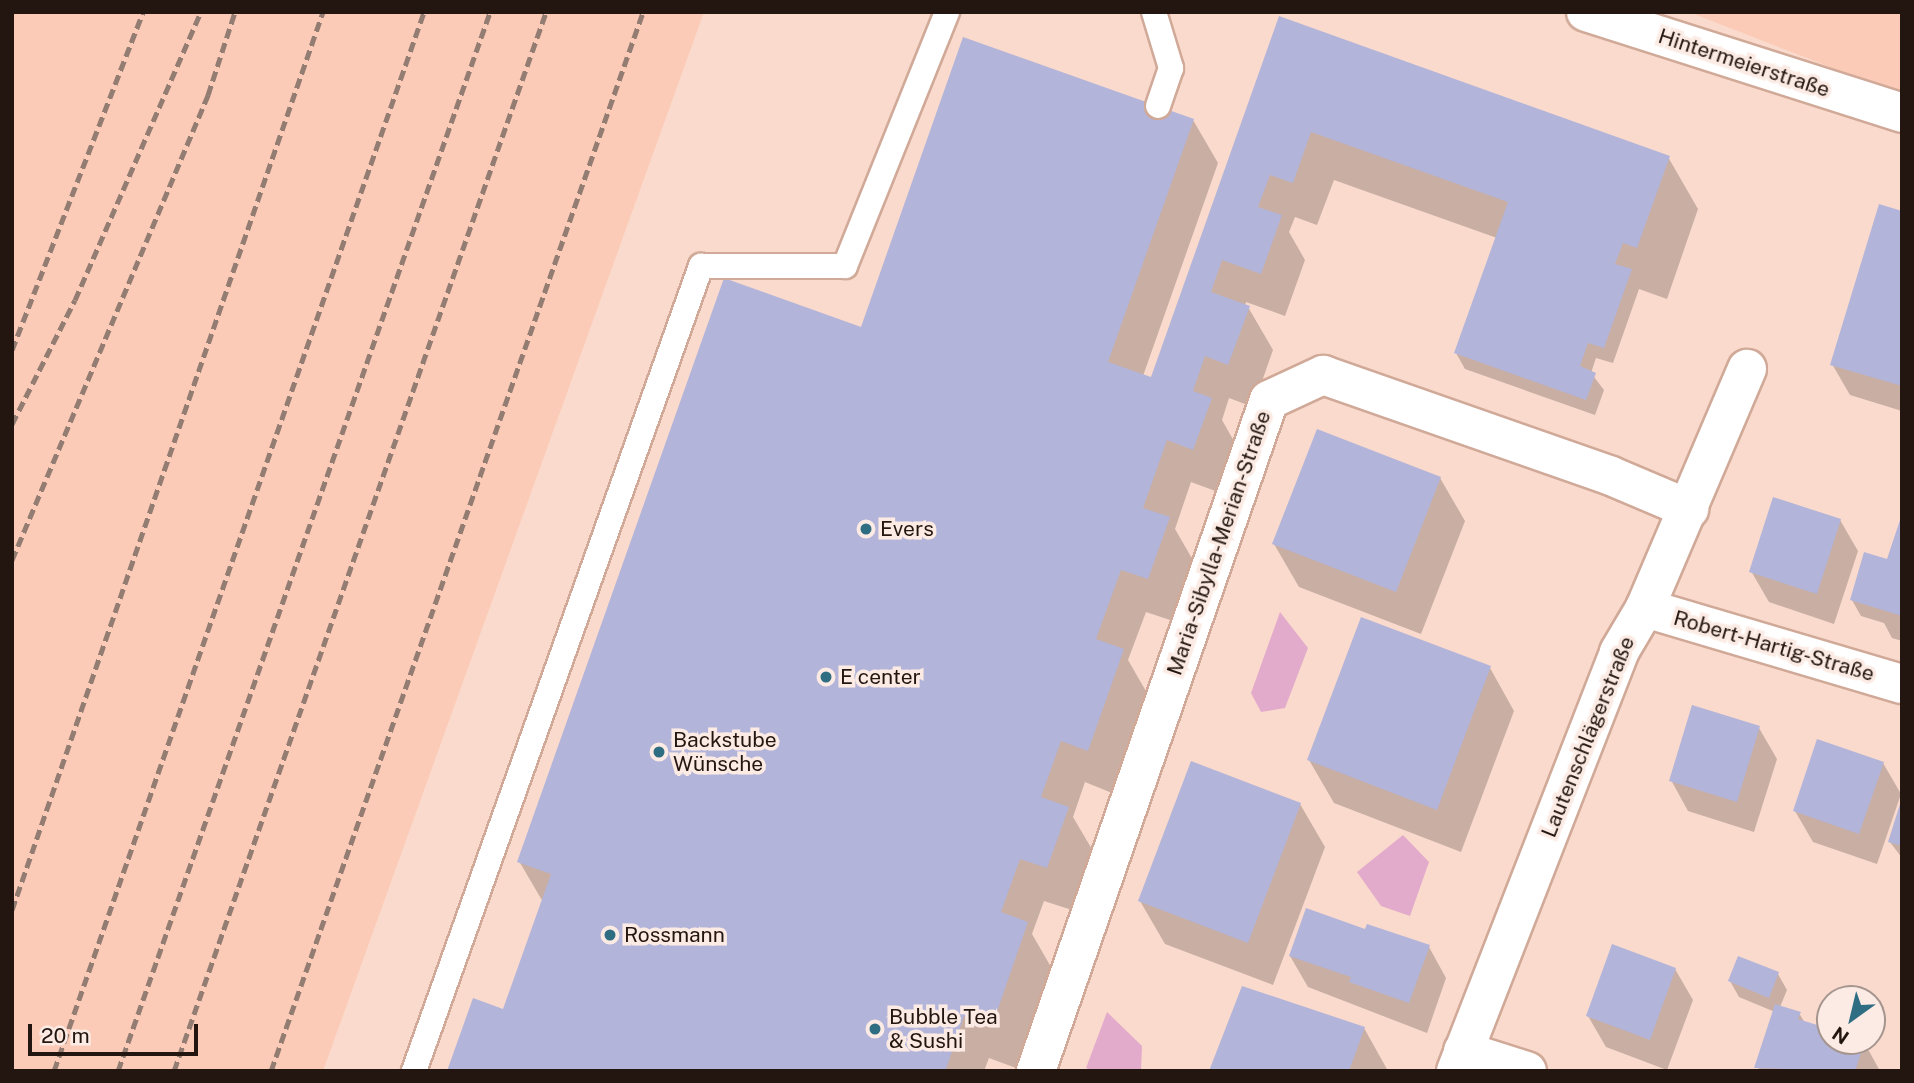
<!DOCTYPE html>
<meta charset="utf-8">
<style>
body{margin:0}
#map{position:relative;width:1914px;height:1083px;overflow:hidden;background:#fadacc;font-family:"Public Sans",sans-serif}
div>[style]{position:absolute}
.built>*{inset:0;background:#fbcbb7}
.green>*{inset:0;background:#e3abcb}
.shadow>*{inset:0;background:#0003}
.building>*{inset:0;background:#b3b4d9}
.roads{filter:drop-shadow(2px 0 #d0a998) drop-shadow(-2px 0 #d0a998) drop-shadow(0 2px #d0a998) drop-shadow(0 -2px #d0a998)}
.lane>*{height:24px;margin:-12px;padding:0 12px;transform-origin:12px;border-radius:12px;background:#fff}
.street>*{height:38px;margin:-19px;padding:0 19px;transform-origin:19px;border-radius:19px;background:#fff}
.rail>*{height:5px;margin-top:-2.5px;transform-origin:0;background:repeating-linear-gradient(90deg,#937c72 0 10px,transparent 0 15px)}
.dots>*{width:19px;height:19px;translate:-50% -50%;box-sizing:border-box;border:4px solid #fbebe4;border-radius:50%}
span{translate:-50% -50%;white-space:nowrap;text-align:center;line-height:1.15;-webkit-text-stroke:7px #fbebe4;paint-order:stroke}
.street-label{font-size:21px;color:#23150f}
.poi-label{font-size:21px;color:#23150f}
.left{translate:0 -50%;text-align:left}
.frame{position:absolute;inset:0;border:14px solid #23150f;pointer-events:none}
.north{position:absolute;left:1816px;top:985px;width:70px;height:70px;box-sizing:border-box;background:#fbebe4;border:2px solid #a5958f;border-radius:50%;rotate:214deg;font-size:19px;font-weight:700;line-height:28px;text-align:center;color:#23150f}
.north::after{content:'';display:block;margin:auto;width:24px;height:32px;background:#2f6d83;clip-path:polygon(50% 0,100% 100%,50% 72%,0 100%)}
.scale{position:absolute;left:28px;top:1024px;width:170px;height:32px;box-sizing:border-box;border:4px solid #23150f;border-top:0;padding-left:9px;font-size:21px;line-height:24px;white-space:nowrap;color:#23150f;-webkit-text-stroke:5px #fbebe4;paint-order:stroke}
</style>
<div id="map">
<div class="built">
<i style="clip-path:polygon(12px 12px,704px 12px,323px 1071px,12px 1071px)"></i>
<i style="clip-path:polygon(1689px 12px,1902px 12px,1902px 95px)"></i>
</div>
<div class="green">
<i style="clip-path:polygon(1280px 612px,1308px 648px,1285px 708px,1261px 712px,1251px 693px)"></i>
<i style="clip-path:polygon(1403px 835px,1429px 862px,1410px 916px,1381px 906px,1357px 872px)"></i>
<i style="clip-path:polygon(1107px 1012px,1142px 1046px,1141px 1071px,1095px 1071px,1086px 1068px)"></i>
</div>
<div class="shadow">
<i style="clip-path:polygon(1280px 19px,1668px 157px,1698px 209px,1667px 299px,1639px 289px,1613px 363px,1596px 358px,1591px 373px,1604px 390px,1595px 415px,1465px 369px,1456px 353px,1497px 238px,1334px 180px,1317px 225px,1295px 217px,1289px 232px,1305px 260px,1285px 316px,1246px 302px,1245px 306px,1248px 307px,1273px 350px,1253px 407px,1229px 398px,1222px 420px,1235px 443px,1218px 492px,1191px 482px,1175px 529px,1194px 562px,1173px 621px,1146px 612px,1128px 660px,1147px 693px,1112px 793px,1085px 782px,1073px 817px,1093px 851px,1072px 910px,1044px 901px,1032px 934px,1051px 967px,1016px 1068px,989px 1058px,984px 1071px,449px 1071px,504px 1011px,543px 902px,519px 861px,862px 329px,1193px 120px,1218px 163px,1143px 376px,1152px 379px)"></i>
<i style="clip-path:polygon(1902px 213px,1902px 411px,1850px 395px,1832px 364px)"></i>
<i style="clip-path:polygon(1440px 478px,1465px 521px,1421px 634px,1299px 587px,1274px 544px)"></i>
<i style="clip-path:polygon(1902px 518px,1902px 641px,1892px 638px,1884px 623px,1861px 616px,1852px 600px,1888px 561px)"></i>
<i style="clip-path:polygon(1840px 520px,1858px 551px,1834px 624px,1769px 602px,1751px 571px)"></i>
<i style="clip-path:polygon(1490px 668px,1514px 711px,1461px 852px,1334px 803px,1309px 760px)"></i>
<i style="clip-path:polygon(1759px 728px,1777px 759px,1754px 832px,1688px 811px,1671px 780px)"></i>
<i style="clip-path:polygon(1883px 763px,1901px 794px,1877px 864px,1813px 842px,1795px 811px)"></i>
<i style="clip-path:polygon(1300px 804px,1325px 847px,1273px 985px,1165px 944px,1140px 901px)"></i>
<i style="clip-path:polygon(1902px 805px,1902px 858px,1890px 842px)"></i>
<i style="clip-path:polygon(1429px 947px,1446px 978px,1427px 1033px,1308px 987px,1290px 956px)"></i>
<i style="clip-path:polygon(1675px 969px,1693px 1000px,1667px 1070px,1606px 1047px,1588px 1016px)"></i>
<i style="clip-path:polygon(1778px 974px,1787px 990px,1780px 1007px,1799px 1013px,1805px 1023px,1830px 1031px,1830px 1041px,1864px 1042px,1880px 1071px,1758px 1071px,1775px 1012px,1739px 997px,1730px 981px)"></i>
<i style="clip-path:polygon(1364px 1028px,1388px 1071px,1211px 1071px)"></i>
</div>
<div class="building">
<i style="clip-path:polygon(1279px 16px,1670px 156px,1637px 248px,1623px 243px,1615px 264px,1632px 269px,1604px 348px,1588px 343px,1580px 366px,1596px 373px,1586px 400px,1454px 353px,1508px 202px,1311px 132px,1293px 183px,1270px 175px,1258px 207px,1282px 215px,1261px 274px,1222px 260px,1211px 292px,1250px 306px,1228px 365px,1205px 356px,1193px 391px,1212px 398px,1193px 450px,1167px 440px,1143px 508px,1170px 517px,1148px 579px,1121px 570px,1096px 639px,1124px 649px,1088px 751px,1061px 741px,1041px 797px,1069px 807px,1047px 868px,1020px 859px,1001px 912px,1028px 922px,992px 1026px,964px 1016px,946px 1069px,951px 1071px,447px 1071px,473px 998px,503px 1009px,551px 874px,517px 862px,724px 278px,861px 327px,963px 37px,1194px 119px,1108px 362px,1151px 377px)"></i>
<i style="clip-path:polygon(1879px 204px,1902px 211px,1902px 386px,1830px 365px)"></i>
<i style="clip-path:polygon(1317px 429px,1441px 477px,1396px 592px,1272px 544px)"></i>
<i style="clip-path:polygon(1773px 497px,1841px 519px,1817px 594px,1749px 572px)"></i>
<i style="clip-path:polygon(1902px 514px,1902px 616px,1850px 600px,1864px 552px,1887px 559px)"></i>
<i style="clip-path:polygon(1361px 617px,1491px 666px,1437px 810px,1307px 760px)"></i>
<i style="clip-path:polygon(1692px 705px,1760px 726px,1737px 802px,1669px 781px)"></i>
<i style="clip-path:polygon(1817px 739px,1884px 762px,1859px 834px,1793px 811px)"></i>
<i style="clip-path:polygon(1191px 761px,1301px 803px,1248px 943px,1138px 901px)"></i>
<i style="clip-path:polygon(1901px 801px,1902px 801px,1902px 846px,1888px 842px)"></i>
<i style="clip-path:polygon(1306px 908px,1365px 929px,1367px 924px,1430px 945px,1409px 1003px,1349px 982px,1351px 977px,1289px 956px)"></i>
<i style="clip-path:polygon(1612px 944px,1676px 968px,1650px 1040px,1586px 1016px)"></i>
<i style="clip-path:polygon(1738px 956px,1779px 972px,1769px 998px,1728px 981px)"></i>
<i style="clip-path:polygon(1242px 986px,1365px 1027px,1349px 1071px,1209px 1071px)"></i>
<i style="clip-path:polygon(1775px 1004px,1801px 1012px,1798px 1019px,1830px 1029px,1830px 1041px,1865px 1041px,1855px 1071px,1754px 1068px)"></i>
</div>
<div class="roads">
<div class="lane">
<i style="left:1154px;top:12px;width:59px;rotate:73.1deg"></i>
<i style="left:1171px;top:68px;width:40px;rotate:108.9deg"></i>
<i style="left:414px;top:1071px;width:855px;rotate:-70.38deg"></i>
<i style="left:701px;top:266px;width:144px"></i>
<i style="left:845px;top:266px;width:274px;rotate:-68.1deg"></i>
</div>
<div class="street">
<i style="left:1586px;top:12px;width:332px;rotate:17.7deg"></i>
<i style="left:1645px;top:608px;width:268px;rotate:16.5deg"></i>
<i style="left:1463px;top:1051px;width:67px;rotate:17.4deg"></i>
<i style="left:1036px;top:1071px;width:710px;rotate:-70.85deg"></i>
<i style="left:1269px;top:400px;width:60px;rotate:-24.8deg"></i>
<i style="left:1323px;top:375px;width:305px;rotate:19.3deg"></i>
<i style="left:1611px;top:476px;width:85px;rotate:22.9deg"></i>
<i style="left:1456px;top:1071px;width:450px;rotate:-68.7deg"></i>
<i style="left:1619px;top:652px;width:51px;rotate:-59.4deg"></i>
<i style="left:1645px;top:608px;width:260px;rotate:-66.9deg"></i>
</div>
</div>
<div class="rail">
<i style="left:12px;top:350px;width:362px;rotate:-68.8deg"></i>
<i style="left:12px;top:424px;width:139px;rotate:-63.1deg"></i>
<i style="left:75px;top:300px;width:314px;rotate:-66.4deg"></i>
<i style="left:12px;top:560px;width:505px;rotate:-67.14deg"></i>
<i style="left:208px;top:95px;width:87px;rotate:-72deg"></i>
<i style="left:12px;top:910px;width:950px;rotate:-70.9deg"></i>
<i style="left:54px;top:1071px;width:1122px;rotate:-70.74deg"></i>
<i style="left:118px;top:1071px;width:1122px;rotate:-70.64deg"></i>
<i style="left:174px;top:1071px;width:1122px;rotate:-70.64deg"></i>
<i style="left:271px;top:1071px;width:1122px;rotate:-70.64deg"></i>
</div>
<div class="dots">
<i style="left:866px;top:529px;background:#2f6d83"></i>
<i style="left:826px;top:677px;background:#2f6d83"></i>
<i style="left:659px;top:752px;background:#2f6d83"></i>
<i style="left:610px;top:935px;background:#2f6d83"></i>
<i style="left:875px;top:1029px;background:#2f6d83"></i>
</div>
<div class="street-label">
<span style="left:1744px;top:63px;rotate:18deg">Hintermeierstraße</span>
<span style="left:1219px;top:543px;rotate:-71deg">Maria-Sibylla-Merian-Straße</span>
<span style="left:1774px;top:646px;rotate:16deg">Robert-Hartig-Straße</span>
<span style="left:1588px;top:737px;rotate:-68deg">Lautenschlägerstraße</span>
</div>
<div class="poi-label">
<span class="left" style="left:880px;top:529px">Evers</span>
<span class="left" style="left:840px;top:677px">E center</span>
<span class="left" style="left:673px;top:752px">Backstube<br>Wünsche</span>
<span class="left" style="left:624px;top:935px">Rossmann</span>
<span class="left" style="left:889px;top:1029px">Bubble Tea<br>&amp; Sushi</span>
</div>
<div class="frame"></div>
<div class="north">N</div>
<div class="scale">20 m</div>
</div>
